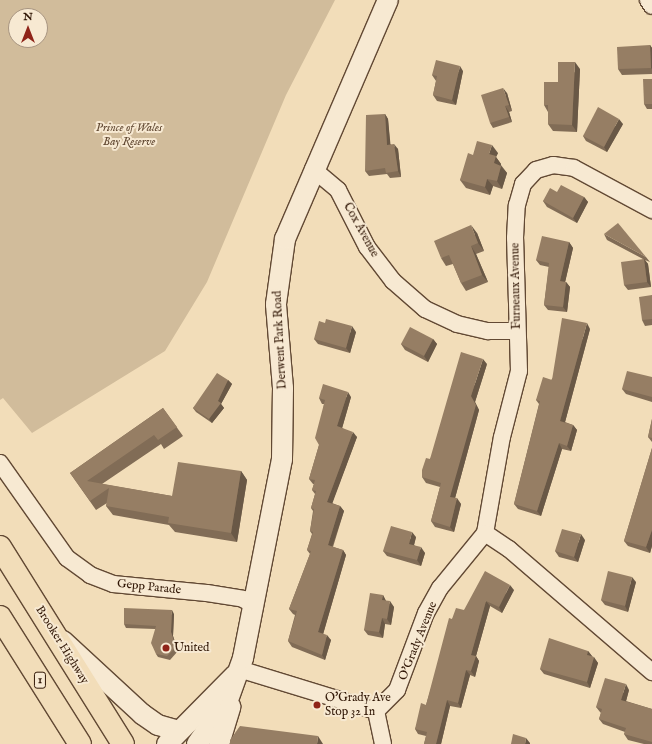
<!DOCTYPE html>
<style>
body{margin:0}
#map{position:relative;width:652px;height:744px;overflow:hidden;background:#f2ddb9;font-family:"IM FELL English",serif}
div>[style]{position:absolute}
.green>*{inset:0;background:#d1bc9b}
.roads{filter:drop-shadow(1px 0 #624934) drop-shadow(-1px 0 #624934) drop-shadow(0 1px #624934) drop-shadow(0 -1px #624934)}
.minor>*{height:16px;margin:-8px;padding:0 8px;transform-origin:8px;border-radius:8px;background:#f7e9d2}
.tertiary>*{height:20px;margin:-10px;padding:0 10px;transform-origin:10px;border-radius:10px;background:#f7e9d2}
.trunk>*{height:22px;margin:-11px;padding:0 11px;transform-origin:11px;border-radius:11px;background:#f2ddb9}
.wall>*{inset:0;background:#816c56}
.shaded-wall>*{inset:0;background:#695846}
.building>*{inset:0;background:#967e64}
.dots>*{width:11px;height:11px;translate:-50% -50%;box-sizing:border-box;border:2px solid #f7e9d2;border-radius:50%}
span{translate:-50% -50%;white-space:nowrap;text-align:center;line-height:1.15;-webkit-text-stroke:4px #f7e9d2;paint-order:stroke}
.shield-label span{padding:1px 3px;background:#f7e9d2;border:1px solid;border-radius:3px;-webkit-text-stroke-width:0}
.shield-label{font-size:11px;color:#321807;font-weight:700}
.park-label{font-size:12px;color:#624933;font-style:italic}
.street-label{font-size:12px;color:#321807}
.poi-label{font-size:12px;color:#321807}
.left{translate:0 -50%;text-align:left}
.north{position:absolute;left:8px;top:8px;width:40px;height:40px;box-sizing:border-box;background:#f7e9d2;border:1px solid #a89581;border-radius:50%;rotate:0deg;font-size:11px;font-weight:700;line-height:16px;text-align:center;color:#321807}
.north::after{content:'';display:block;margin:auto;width:14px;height:18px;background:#8f2418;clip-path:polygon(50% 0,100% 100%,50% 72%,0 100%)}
</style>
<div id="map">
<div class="green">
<i style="clip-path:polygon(evenodd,0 0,335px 0,286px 95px,207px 282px,165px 351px,32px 433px,3px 398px,0 400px,0 0,16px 16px,40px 16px,40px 40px,16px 40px,16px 16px)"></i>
</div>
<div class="roads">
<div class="minor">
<i style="left:648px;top:0;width:7px;rotate:56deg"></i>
<i style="left:313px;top:169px;width:33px;rotate:40deg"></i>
<i style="left:338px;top:190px;width:64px;rotate:63deg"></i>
<i style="left:367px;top:247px;width:43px;rotate:52.6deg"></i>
<i style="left:393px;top:281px;width:43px;rotate:41.2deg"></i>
<i style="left:425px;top:309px;width:35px;rotate:25deg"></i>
<i style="left:457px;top:324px;width:32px;rotate:13deg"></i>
<i style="left:488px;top:331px;width:29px"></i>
<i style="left:0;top:463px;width:116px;rotate:54.8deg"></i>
<i style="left:67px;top:558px;width:29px;rotate:36deg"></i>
<i style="left:90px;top:575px;width:25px;rotate:21deg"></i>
<i style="left:113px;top:584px;width:94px;rotate:5.5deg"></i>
<i style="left:207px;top:593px;width:36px;rotate:9deg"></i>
<i style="left:243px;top:599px;width:14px;rotate:30deg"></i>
<i style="left:485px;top:533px;width:97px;rotate:-80deg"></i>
<i style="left:502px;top:437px;width:68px;rotate:-75.6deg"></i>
<i style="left:519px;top:371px;width:133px;rotate:-91.7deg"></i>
<i style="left:515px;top:238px;width:33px;rotate:-87deg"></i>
<i style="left:517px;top:205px;width:22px;rotate:-74deg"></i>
<i style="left:523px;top:184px;width:19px;rotate:-47deg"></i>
<i style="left:536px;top:170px;width:18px;rotate:-16deg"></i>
<i style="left:553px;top:165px;width:21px;rotate:8deg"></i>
<i style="left:574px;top:168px;width:89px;rotate:28.3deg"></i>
<i style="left:239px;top:669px;width:143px;rotate:17deg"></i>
<i style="left:376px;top:711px;width:30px;rotate:-45deg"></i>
<i style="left:397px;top:690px;width:82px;rotate:-69.4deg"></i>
<i style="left:426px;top:613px;width:29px;rotate:-61deg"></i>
<i style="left:440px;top:588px;width:71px;rotate:-50.7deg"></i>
<i style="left:485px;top:533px;width:29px;rotate:34deg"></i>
<i style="left:509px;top:549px;width:189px;rotate:40.7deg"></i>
<i style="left:376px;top:711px;width:34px;rotate:78deg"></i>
</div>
<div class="tertiary">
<i style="left:63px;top:641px;width:108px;rotate:42.7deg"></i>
<i style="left:142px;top:714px;width:19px;rotate:35deg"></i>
<i style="left:158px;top:725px;width:22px;rotate:16deg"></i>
<i style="left:167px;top:744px;width:97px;rotate:-45.4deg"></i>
<i style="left:197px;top:744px;width:54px;rotate:-54.8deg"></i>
<i style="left:228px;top:700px;width:45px;rotate:-70.3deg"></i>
<i style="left:243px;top:658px;width:203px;rotate:-78.9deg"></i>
<i style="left:282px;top:459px;width:71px;rotate:-89.2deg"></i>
<i style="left:283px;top:388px;width:84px;rotate:-94.8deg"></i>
<i style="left:276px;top:304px;width:66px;rotate:-82.1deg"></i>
<i style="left:285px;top:239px;width:260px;rotate:-66.7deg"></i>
<i style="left:219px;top:744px;width:39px;rotate:-73deg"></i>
</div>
<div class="trunk">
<i style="left:0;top:547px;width:232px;rotate:58deg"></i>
<i style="left:0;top:617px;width:150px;rotate:57.8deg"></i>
</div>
</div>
<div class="wall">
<i style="clip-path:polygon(650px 45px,652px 48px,652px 74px,622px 75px,618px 69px)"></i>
<i style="clip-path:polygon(580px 69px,577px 132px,553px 131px,548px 124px,548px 112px,544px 105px,558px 82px)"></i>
<i style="clip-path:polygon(463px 71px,456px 105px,437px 101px,433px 95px,436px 81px,432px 75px)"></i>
<i style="clip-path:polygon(652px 79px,652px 109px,647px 109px,644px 104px)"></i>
<i style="clip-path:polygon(507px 93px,512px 111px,509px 112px,512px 122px,493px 128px,490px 123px)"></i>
<i style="clip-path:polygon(385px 114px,388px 119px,390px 144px,398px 149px,401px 177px,390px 178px,387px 174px,369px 176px,365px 171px)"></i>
<i style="clip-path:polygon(623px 124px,607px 152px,586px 141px,583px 136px)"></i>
<i style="clip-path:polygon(498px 153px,496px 157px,501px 164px,501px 165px,507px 173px,502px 189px,493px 186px,490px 195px,466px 188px,460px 180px,473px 155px)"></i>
<i style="clip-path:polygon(557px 192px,584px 197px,588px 202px,577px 223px,547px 207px,543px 201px)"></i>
<i style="clip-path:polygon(477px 233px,484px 251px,476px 254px,488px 282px,466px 291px,461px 283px,453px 264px,446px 266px,441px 258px)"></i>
<i style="clip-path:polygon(604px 234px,646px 257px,650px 262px,645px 260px,648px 264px,651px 287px,628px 290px,624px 285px,643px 259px,607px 240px)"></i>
<i style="clip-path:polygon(569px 242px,573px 248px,565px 282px,566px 282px,570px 287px,567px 312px,548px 310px,544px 305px,549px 267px,540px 265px,536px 260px)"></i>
<i style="clip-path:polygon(652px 295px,652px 325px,645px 326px,642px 320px)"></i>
<i style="clip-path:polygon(590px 329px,565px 422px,573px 425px,577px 430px,571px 451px,562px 449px,541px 516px,518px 509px,514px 504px,539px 404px,536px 400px)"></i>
<i style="clip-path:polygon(356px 332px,350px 353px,318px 344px,314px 339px)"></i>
<i style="clip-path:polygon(433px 339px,437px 344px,428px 362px,405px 350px,401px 344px)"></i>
<i style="clip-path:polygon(487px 364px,475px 402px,479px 410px,455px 498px,461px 504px,454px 532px,435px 527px,431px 521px,440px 487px,426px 483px,422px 477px,430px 459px)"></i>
<i style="clip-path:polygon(652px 377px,652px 402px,626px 394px,622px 389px)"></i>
<i style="clip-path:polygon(228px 380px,232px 384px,221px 404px,224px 408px,212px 423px,196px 412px,193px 408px)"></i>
<i style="clip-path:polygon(351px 397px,342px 428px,357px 437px,332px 503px,340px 506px,344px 511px,333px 547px,343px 550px,346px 555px,323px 634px,331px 640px,325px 660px,292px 647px,288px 641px,295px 615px,293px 614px,289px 609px,310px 554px,307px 550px,312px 534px,310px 531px,313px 511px,311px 508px,315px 494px,312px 490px,314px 484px,313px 484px,309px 479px,319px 445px,324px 404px,322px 404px,319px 398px)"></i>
<i style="clip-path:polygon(163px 408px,183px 436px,164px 449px,161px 444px,102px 484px,172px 496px,241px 471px,247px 480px,237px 542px,175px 532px,169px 525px,113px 515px,106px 506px,107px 503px,96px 510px,70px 473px)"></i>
<i style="clip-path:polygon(652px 419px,652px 442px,648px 437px)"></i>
<i style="clip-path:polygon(652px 448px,652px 546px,650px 553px,628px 546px,624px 541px)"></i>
<i style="clip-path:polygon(416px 537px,414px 545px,425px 553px,421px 566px,387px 556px,383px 551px)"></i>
<i style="clip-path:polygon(585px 540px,578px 562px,559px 557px,555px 551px)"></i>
<i style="clip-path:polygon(636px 582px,628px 612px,605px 605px,601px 600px)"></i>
<i style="clip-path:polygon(514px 590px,502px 613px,490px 606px,476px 656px,479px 661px,475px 677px,470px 675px,461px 708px,450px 706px,441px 744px,424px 744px,426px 736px,418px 734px,415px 729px,426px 705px,452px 619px,464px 610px)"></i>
<i style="clip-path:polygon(383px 595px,386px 601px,394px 607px,391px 625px,385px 624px,383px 638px,368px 635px,364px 630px)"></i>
<i style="clip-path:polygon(174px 614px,173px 636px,178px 651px,170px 660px,158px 657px,156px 654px,155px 629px,126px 628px,124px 624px)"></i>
<i style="clip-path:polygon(588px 651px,592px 656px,598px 663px,590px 688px,544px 674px,540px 669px)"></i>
<i style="clip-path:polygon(629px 690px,626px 701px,652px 709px,652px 744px,644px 744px,628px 740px,624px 734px,625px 732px,603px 724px,599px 719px,601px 713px,600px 712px,596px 707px)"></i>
</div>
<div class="shaded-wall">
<i style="clip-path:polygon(650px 45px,652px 48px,652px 69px,651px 68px)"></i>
<i style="clip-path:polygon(575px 62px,580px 69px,577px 132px,572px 125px)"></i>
<i style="clip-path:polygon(460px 66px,463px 71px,456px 105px,452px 100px)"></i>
<i style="clip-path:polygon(503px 88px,507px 93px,512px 111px,509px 105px)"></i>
<i style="clip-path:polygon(505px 106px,509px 112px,512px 122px,509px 117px)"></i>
<i style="clip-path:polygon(385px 114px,388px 119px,391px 150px,387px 145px)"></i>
<i style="clip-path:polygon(619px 119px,623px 124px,607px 152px,604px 147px)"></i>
<i style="clip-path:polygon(394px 144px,398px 149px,401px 177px,398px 171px)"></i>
<i style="clip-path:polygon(492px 145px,498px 153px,496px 157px,501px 164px,499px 171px,494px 163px,489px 154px)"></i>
<i style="clip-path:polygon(501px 166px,507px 173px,502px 189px,497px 181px)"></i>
<i style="clip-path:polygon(487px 179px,493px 186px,490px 195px,485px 187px)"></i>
<i style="clip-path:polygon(584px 197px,588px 202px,577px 223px,573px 218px)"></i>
<i style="clip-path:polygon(471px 225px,477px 233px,484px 251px,478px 243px)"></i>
<i style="clip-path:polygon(569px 242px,573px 248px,564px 287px,560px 281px)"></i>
<i style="clip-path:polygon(471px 246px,476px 254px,488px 282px,482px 275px)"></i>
<i style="clip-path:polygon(644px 259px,648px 264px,651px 287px,647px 282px)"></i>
<i style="clip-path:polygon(566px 282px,570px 287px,567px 312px,563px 307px)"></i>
<i style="clip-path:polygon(587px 323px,590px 329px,564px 426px,560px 421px)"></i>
<i style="clip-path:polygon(352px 326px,356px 332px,350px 353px,346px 348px)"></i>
<i style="clip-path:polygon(433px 339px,437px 344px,428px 362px,424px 356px)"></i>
<i style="clip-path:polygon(483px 359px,487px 364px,475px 402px,479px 410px,454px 502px,450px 497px,471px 396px)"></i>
<i style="clip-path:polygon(228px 380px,232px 384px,221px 404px,224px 408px,212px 423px,209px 419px)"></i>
<i style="clip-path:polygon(348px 392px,351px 397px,341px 432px,337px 426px)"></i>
<i style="clip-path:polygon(573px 425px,577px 430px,571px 451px,567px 446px)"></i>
<i style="clip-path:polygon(353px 432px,357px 437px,331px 507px,327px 502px)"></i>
<i style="clip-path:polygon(559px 443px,562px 449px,541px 516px,537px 511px)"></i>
<i style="clip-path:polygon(241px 471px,247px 480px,237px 542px,231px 533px)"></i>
<i style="clip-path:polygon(457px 498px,461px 504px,454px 532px,450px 527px)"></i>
<i style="clip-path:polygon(340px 506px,344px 511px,331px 550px,328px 545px)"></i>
<i style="clip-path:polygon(652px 530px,652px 546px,650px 553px,646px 547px)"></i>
<i style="clip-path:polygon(412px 532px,416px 537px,413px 549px,409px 544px)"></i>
<i style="clip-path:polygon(581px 534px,585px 540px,578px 562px,574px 557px)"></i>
<i style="clip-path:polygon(421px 547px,425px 553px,421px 566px,417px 560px)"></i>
<i style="clip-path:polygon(343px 550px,346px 555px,322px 638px,318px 632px)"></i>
<i style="clip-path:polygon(632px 577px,636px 582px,628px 612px,625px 606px)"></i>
<i style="clip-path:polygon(510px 585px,514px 590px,502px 613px,499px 607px)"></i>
<i style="clip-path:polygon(383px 595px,386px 601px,382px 600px)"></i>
<i style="clip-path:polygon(390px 601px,394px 607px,391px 625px,387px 619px)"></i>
<i style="clip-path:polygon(486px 601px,490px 606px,476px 656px,479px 661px,475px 677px,471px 671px,471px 655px)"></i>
<i style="clip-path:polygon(172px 610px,174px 614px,173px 636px,178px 651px,176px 647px,171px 632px)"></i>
<i style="clip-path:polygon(382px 618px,385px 624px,383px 638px,379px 632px)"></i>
<i style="clip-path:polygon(327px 635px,331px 640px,325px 660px,322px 655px)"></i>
<i style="clip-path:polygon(588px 651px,592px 656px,587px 655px)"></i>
<i style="clip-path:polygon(594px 657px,598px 663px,590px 688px,587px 682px)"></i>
<i style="clip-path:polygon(466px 670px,470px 675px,461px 708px,458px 703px)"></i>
<i style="clip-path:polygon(626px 684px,629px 690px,625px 705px,621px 700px)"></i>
<i style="clip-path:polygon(447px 700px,450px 706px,441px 744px,436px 744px)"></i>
<i style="clip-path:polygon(318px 736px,323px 744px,317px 744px)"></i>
<i style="clip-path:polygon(526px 738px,530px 743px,530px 744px,525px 744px)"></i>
</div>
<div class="building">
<i style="clip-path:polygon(650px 45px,651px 68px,618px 69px,617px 47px)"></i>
<i style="clip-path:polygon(436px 60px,460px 66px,452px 100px,433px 95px,437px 76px,432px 75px)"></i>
<i style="clip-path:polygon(558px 62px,575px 62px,572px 125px,548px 124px,548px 105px,544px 105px,544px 82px,558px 82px)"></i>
<i style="clip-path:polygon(643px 79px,652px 79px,652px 104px,644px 104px)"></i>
<i style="clip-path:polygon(503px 88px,509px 105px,505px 106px,509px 117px,490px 123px,481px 95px)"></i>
<i style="clip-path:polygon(598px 107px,619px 119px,604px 147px,583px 136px)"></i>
<i style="clip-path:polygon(385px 114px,387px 145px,394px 144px,398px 171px,386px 173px,385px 168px,365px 171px,366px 115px)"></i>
<i style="clip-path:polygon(477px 141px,492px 145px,489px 154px,496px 156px,494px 163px,501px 166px,497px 181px,487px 179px,485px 187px,460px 180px,468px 153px,473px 155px)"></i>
<i style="clip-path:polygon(561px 185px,584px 197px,573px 218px,543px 201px,550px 188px,557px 192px)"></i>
<i style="clip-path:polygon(618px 223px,646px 257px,604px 234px)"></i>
<i style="clip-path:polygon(471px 225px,478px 243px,471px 246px,482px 275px,461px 283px,449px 255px,441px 258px,434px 241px)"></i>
<i style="clip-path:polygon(542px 236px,569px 242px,560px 281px,566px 282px,563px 307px,544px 305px,549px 263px,536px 260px)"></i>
<i style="clip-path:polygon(644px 259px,647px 282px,624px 285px,621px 262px)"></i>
<i style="clip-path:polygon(652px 295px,652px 319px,642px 320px,639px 297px)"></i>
<i style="clip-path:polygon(562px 318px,587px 323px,560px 421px,573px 425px,567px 446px,559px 443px,537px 511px,514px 504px,540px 401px,536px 400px,543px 377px,552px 380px)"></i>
<i style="clip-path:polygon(326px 319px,352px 326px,346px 348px,314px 339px,319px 321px,325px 323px)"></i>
<i style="clip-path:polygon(410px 327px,433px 339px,424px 356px,401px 344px)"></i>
<i style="clip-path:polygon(461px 352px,483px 359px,471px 396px,476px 405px,450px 497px,457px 498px,450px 527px,431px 521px,441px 483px,422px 477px,422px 470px,426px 458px,430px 459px)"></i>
<i style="clip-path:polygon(627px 371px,652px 377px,652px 397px,622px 389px)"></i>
<i style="clip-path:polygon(217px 373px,228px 380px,218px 401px,221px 403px,209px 419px,193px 408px)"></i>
<i style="clip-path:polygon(323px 384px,348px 392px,337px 426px,353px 432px,327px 502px,340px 506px,328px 545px,343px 550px,318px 632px,327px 635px,322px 655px,288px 641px,297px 611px,289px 609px,311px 551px,307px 550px,313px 532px,310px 531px,314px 509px,311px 508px,316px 491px,312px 490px,315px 480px,309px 479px,319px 445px,315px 438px,325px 400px,319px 398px)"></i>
<i style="clip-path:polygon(163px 408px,177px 427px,158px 440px,154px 435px,87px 481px,172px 496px,178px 462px,241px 471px,231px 533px,168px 523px,169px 517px,106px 506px,109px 488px,90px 501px,70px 473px)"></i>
<i style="clip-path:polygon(652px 419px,652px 438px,648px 437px)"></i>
<i style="clip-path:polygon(652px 448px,652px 530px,646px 547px,624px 541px)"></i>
<i style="clip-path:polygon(391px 526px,412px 532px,409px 544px,421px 547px,417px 560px,383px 551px)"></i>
<i style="clip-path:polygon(562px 529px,581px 534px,574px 557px,555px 551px)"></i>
<i style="clip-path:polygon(485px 571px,510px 585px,499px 607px,486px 601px,471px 655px,476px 656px,471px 671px,466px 670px,458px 703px,447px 700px,436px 744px,424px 744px,427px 732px,415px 729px,421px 703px,426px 705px,449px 618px,452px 619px,456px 608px,464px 610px)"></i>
<i style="clip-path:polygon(608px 571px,632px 577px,625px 606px,601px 600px)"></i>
<i style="clip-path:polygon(370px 593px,383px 595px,382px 600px,390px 601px,387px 619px,382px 618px,379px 632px,364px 630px)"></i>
<i style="clip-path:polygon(124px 608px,172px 610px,171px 632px,176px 647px,167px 656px,156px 654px,151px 643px,156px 626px,124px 624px)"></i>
<i style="clip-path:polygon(549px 638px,588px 651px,587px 655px,594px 657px,587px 682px,540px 669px)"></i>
<i style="clip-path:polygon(605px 678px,626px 684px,621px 700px,652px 709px,652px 742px,624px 734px,626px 728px,599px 719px,602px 709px,596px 707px)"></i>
<i style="clip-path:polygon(240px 726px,318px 736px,317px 744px,230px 744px,230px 740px)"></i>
<i style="clip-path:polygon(513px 734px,526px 738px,525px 744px,511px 744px)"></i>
</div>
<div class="dots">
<i style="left:166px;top:648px;background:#8f2418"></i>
<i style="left:317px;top:705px;background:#8f2418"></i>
</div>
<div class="shield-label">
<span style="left:40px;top:680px">1</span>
</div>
<div class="park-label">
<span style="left:129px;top:135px">Prince of Wales<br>Bay Reserve</span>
</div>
<div class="street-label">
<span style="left:361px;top:230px;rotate:61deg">Cox Avenue</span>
<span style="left:516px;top:286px;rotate:-91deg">Furneaux Avenue</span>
<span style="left:280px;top:340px;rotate:-93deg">Derwent Park Road</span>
<span style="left:149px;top:587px;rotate:6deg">Gepp Parade</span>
<span style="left:418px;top:641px;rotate:-68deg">O'Grady Avenue</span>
<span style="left:62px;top:645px;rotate:58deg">Brooker Highway</span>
</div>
<div class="poi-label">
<span class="left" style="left:174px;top:648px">United</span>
<span class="left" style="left:325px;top:705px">O'Grady Ave<br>Stop 32 In</span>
</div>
<div class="north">N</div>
</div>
